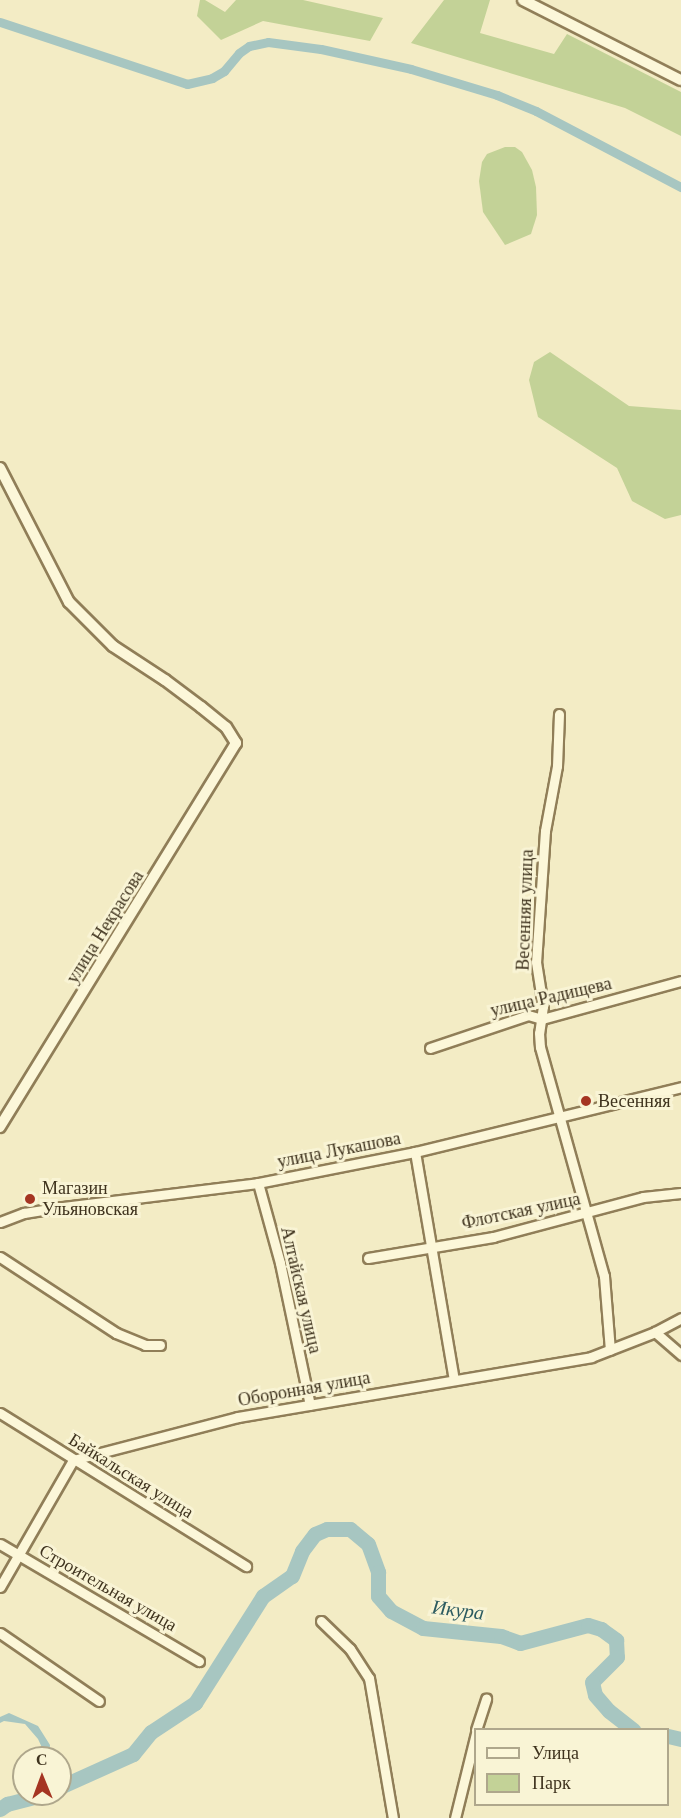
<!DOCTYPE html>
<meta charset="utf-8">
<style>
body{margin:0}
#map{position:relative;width:681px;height:1818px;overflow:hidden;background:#f3ecc5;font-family:Georgia,serif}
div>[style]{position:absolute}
.green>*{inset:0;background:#c3d297}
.water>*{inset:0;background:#a7c6c1}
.canal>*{height:9px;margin:-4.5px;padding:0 4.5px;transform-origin:4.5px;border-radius:4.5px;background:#a7c6c1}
.river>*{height:15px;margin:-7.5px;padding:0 7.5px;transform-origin:7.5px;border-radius:7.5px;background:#a7c6c1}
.roads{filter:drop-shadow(2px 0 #907e58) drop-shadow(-2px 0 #907e58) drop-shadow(0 2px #907e58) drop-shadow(0 -2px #907e58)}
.minor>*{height:9px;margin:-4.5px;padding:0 4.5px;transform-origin:4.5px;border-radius:4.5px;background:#fcf7d9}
.tertiary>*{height:10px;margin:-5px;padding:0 5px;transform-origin:5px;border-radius:5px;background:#fcf7d9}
.dots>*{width:16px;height:16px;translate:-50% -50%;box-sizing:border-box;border:3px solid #f9f4d5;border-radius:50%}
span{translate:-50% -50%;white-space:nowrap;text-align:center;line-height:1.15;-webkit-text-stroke:6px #f9f4d5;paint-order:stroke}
.street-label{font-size:18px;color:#3f331e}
.poi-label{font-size:18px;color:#3f331e}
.left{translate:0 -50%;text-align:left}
.water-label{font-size:20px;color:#2c5b60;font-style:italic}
.legend{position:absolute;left:474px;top:1728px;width:195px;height:78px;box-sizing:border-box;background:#f9f4d5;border:2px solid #afa78c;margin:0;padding:8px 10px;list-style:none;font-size:18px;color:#3f331e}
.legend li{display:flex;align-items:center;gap:12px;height:30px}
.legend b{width:30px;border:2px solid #afa78c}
.north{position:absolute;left:12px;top:1746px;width:60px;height:60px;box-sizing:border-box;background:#f9f4d5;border:2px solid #afa78c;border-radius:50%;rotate:359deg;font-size:16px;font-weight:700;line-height:24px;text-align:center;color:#3f331e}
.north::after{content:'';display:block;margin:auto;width:21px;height:27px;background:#a53522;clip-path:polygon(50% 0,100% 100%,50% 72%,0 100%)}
</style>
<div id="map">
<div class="green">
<i style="clip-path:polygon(200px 0,205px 0,225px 12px,236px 0,303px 0,383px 18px,370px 41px,263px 21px,221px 40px,197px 16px)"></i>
<i style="clip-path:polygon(444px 0,490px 0,480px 33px,554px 54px,567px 34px,681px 92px,681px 136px,625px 108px,411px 43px)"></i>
<i style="clip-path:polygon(505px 147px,515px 147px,522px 152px,532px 170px,536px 187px,537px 215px,531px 234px,505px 245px,483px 212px,479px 181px,482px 162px,487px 154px)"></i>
<i style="clip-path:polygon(550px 352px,629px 406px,681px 410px,681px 515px,665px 519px,632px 501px,617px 468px,538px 417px,529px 380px,534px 362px)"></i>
</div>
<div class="water">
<i style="clip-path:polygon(9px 1713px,38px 1726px,50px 1745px,49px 1758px,43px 1758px,44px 1752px,38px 1739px,25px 1724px,4px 1721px,0 1723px,0 1717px)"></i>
</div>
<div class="canal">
<i style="left:0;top:22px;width:197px;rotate:18.3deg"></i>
<i style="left:187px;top:84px;width:26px;rotate:-13deg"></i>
<i style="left:212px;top:78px;width:14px;rotate:-30deg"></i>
<i style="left:224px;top:71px;width:23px;rotate:-50deg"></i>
<i style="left:239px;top:53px;width:12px;rotate:-35deg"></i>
<i style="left:249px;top:46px;width:19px;rotate:-12deg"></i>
<i style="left:268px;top:42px;width:53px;rotate:7.5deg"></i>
<i style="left:321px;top:49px;width:92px;rotate:12.5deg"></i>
<i style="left:411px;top:69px;width:90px;rotate:16.8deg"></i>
<i style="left:497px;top:95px;width:42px;rotate:22.3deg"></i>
<i style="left:536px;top:111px;width:164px;rotate:27.7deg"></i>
</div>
<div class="river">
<i style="left:668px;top:1736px;width:13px;rotate:13deg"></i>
<i style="left:60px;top:1787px;width:80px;rotate:-24.3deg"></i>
<i style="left:133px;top:1754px;width:28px;rotate:-51deg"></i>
<i style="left:151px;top:1732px;width:53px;rotate:-33.4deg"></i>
<i style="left:195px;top:1703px;width:127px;rotate:-57.6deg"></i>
<i style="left:263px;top:1596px;width:35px;rotate:-35deg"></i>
<i style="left:292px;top:1576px;width:27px;rotate:-68deg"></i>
<i style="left:302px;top:1551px;width:21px;rotate:-53deg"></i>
<i style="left:315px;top:1534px;width:13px;rotate:-23deg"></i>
<i style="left:327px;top:1529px;width:23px"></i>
<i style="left:350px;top:1529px;width:23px;rotate:40deg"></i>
<i style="left:368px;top:1544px;width:30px;rotate:70deg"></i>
<i style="left:378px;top:1572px;width:24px;rotate:90deg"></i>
<i style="left:378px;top:1596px;width:20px;rotate:49deg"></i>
<i style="left:391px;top:1611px;width:36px;rotate:28deg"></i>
<i style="left:423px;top:1628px;width:78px;rotate:5.9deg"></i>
<i style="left:501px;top:1636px;width:20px;rotate:20deg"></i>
<i style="left:520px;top:1643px;width:70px;rotate:-14.8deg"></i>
<i style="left:588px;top:1625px;width:14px;rotate:17deg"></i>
<i style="left:601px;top:1629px;width:19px;rotate:36deg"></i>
<i style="left:616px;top:1640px;width:17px;rotate:87deg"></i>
<i style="left:617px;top:1657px;width:35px;rotate:135deg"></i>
<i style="left:592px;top:1682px;width:13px;rotate:77deg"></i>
<i style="left:595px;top:1695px;width:21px;rotate:49deg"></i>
<i style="left:609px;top:1711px;width:31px;rotate:38deg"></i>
<i style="left:0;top:1809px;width:9px;rotate:-36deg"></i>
<i style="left:7px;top:1804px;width:40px;rotate:-14.4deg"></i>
</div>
<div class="roads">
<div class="minor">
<i style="left:559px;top:714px;width:52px;rotate:92.2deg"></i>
<i style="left:557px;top:766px;width:66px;rotate:100.5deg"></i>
<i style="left:545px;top:831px;width:131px;rotate:93.9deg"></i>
<i style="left:536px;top:962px;width:45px;rotate:81deg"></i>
<i style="left:543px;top:1006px;width:27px;rotate:98deg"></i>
<i style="left:539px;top:1033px;width:14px;rotate:86deg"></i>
<i style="left:540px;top:1047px;width:238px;rotate:74.4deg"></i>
<i style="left:604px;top:1276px;width:74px;rotate:85.4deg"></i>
<i style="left:430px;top:1048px;width:103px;rotate:-18.6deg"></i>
<i style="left:528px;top:1015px;width:15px;rotate:16deg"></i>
<i style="left:542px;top:1019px;width:144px;rotate:-15.3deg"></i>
<i style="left:415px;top:1152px;width:230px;rotate:80.3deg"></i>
<i style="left:258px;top:1183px;width:83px;rotate:74.6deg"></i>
<i style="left:280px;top:1263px;width:145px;rotate:78.1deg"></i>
<i style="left:0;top:1222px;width:26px;rotate:-21deg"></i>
<i style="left:24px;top:1213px;width:39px;rotate:-9deg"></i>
<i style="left:63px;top:1207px;width:196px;rotate:-7deg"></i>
<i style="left:258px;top:1183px;width:160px;rotate:-11.2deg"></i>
<i style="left:415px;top:1152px;width:274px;rotate:-13.7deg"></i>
<i style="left:0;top:1257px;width:139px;rotate:33.2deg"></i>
<i style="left:116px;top:1333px;width:31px;rotate:22deg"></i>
<i style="left:145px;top:1345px;width:15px"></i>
<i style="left:368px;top:1258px;width:127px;rotate:-9.5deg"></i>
<i style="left:493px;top:1237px;width:155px;rotate:-14.9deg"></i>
<i style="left:643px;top:1197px;width:38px;rotate:-6deg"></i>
<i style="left:655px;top:1332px;width:35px;rotate:41deg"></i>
<i style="left:0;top:1413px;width:290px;rotate:31.9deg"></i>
<i style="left:0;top:1544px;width:231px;rotate:30.5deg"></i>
<i style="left:0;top:1587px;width:146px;rotate:-60.1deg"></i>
<i style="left:73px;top:1460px;width:171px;rotate:-14.6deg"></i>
<i style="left:238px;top:1417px;width:358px;rotate:-9.6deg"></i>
<i style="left:591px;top:1357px;width:69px;rotate:-21.3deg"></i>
<i style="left:655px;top:1332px;width:30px;rotate:-28deg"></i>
<i style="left:321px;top:1621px;width:40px;rotate:44deg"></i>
<i style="left:350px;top:1649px;width:35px;rotate:57deg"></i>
<i style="left:369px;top:1678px;width:142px;rotate:80.3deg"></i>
<i style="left:0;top:1633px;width:120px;rotate:34.5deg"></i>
<i style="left:476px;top:1730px;width:33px;rotate:-72deg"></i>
<i style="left:455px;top:1818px;width:88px;rotate:-76.1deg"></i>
</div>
<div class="tertiary">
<i style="left:523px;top:0;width:177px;rotate:26.9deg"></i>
<i style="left:0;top:468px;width:151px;rotate:62.8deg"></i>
<i style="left:69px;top:602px;width:62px;rotate:45deg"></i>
<i style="left:113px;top:646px;width:62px;rotate:33.2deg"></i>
<i style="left:165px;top:680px;width:45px;rotate:36.9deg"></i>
<i style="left:201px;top:707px;width:32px;rotate:39deg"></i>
<i style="left:226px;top:727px;width:19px;rotate:58deg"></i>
<i style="left:236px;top:743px;width:451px;rotate:121.6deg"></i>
</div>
</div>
<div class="dots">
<i style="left:586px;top:1101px;background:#a53522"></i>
<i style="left:30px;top:1199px;background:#a53522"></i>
</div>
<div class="street-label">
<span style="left:525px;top:910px;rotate:-88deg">Весенняя улица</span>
<span style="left:105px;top:927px;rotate:-58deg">улица Некрасова</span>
<span style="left:551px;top:997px;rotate:-13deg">улица Радищева</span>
<span style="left:339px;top:1150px;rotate:-11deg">улица Лукашова</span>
<span style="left:521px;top:1211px;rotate:-12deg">Флотская улица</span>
<span style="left:301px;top:1290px;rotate:77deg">Алтайская улица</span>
<span style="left:304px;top:1389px;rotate:-10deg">Оборонная улица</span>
<span style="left:131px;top:1476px;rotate:32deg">Байкальская улица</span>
<span style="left:108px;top:1588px;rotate:30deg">Строительная улица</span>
</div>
<div class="poi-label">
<span class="left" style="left:598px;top:1101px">Весенняя</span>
<span class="left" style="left:42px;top:1199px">Магазин<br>Ульяновская</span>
</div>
<div class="water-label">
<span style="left:458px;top:1610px;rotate:7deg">Икура</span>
</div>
<ul class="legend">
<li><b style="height:8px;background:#fcf7d9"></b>Улица</li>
<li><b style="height:16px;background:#c3d297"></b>Парк</li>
</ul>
<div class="north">С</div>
</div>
